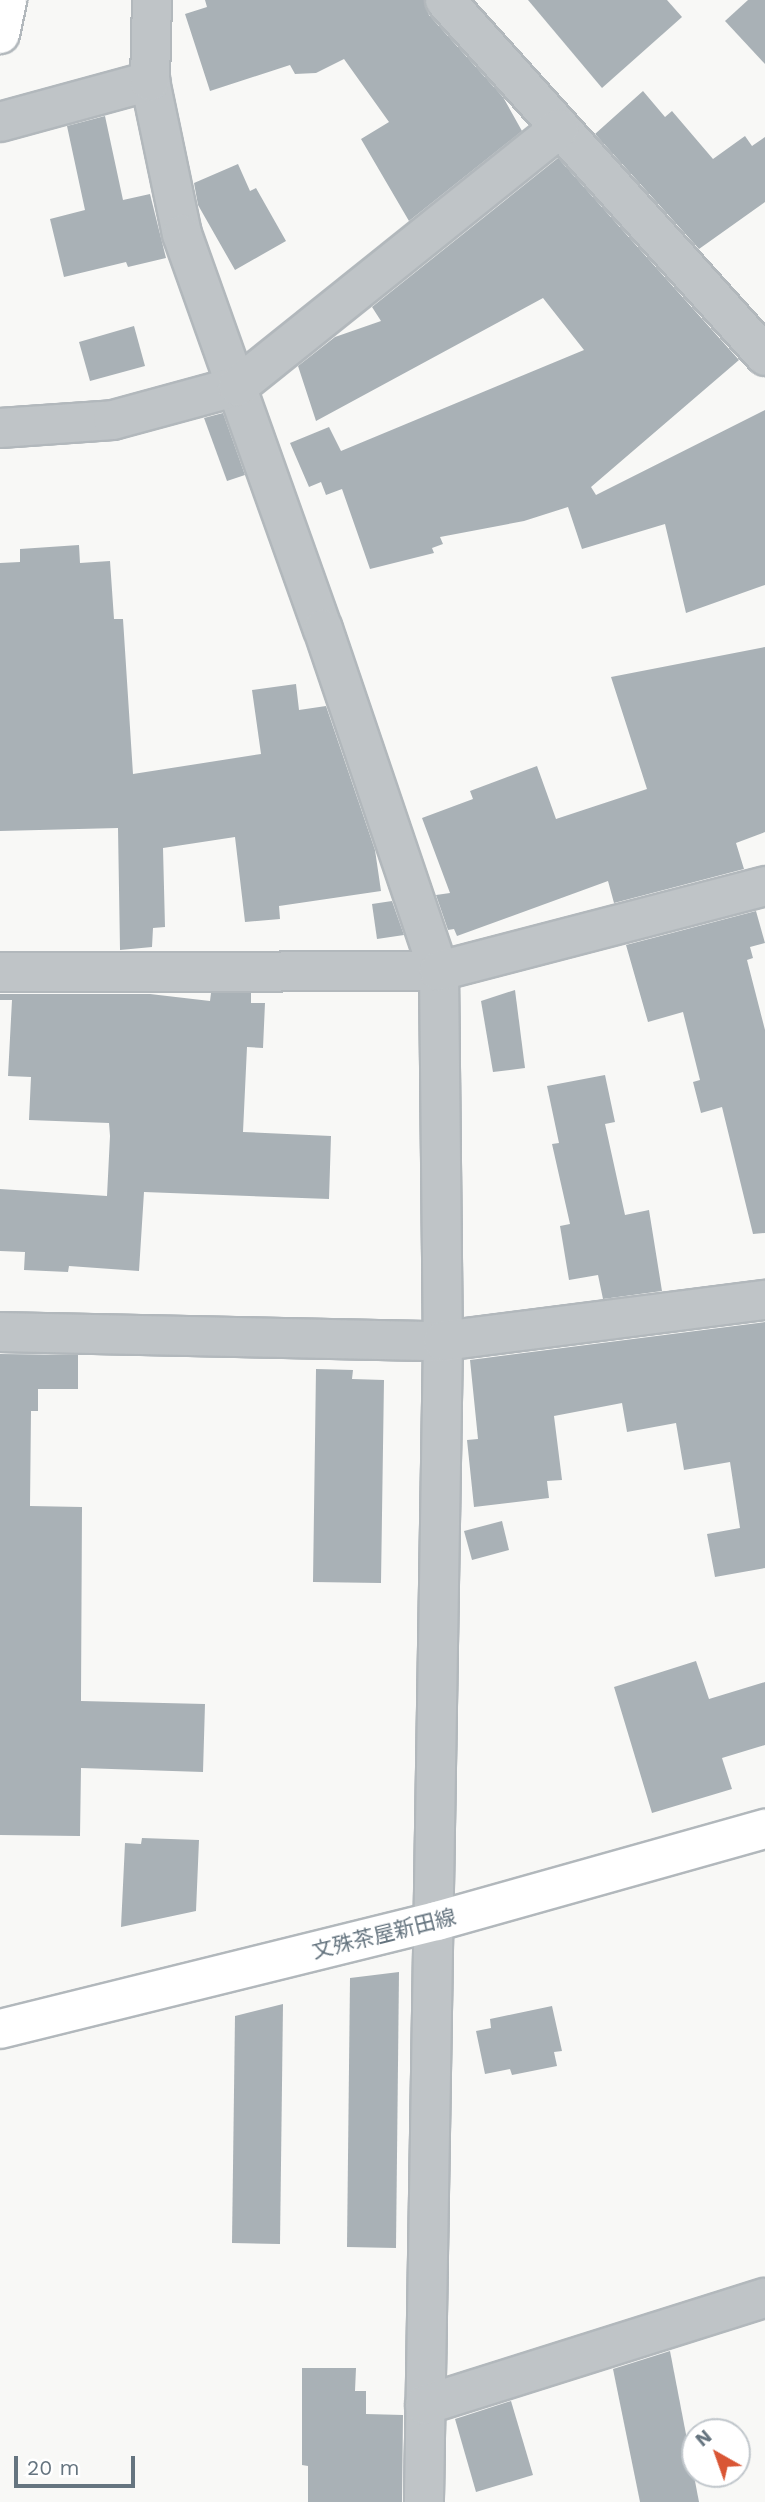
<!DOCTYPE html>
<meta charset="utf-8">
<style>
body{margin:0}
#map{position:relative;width:765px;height:2502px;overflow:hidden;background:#f8f8f6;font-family:"Work Sans","Noto Sans JP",sans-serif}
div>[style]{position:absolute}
.building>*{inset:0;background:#a9b1b6}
.roads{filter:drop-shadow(2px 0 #b2b8bc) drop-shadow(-2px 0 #b2b8bc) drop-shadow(0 2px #b2b8bc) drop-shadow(0 -2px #b2b8bc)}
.street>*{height:38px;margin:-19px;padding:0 19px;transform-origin:19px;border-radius:19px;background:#bfc4c7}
.secondary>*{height:38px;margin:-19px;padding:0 19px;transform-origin:19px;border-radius:19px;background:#fff}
span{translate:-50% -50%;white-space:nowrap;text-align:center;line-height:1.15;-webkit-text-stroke:7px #fff;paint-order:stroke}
.street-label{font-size:21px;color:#65747f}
.north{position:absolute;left:681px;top:2418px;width:70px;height:70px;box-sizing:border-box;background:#fff;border:2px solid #c1c7cc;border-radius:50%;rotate:320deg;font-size:19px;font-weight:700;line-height:28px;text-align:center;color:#65747f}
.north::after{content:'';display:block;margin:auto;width:24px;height:32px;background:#d95635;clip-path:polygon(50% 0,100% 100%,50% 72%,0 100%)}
.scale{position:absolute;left:14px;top:2456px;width:121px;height:32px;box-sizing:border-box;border:4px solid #65747f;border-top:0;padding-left:9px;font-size:21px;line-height:24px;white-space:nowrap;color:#65747f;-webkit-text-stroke:5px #fff;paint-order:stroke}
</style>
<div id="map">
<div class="building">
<i style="clip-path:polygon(205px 0,424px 0,429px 15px,503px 97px,522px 131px,409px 221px,361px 139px,389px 122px,344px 59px,316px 73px,295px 74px,290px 65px,210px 91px,185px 14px,207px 7px)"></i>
<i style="clip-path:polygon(528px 0,667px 0,682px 17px,602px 88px)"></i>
<i style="clip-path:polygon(748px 0,765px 0,765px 64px,725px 21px)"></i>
<i style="clip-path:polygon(643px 91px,665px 117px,672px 111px,713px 159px,745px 136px,752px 146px,765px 137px,765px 202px,699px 249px,595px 134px)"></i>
<i style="clip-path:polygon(105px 116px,123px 200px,150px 194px,166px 258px,128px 267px,126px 262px,64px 277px,50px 219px,85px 210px,67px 126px)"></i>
<i style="clip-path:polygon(558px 158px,739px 360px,591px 487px,596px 495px,765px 410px,765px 585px,686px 613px,665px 524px,582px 549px,568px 507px,524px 521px,440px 537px,443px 544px,432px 548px,434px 553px,370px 569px,342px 489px,326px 495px,321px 482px,309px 487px,290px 443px,329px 427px,341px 451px,584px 350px,543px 298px,316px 421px,298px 366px,335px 337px,381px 321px,372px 307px)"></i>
<i style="clip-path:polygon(238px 164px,250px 191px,256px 188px,286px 241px,235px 270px,198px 205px,194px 183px)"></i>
<i style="clip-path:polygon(134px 326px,145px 366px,90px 381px,79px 342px)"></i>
<i style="clip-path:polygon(223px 413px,245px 475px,227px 481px,204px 418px)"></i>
<i style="clip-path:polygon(79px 545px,80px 563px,110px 561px,114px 619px,123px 619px,133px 774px,261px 754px,252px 690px,296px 684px,299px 710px,326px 706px,375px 850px,381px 891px,279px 906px,280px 919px,245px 922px,235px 837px,163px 848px,165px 927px,153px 928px,152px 947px,120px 950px,118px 828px,0 831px,0 563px,20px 562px,20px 549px)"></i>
<i style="clip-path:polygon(765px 647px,765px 832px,736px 843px,744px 869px,614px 903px,608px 881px,457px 936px,454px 929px,448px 930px,436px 895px,450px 893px,422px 818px,473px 799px,470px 791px,537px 766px,556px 819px,647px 789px,611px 677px)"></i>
<i style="clip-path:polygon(392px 901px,404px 935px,377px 939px,372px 904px)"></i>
<i style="clip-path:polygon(756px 911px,765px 943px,750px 947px,753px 958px,747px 960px,765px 1030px,765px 1233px,753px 1234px,722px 1107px,701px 1113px,693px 1082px,700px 1080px,683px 1012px,648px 1022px,626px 945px)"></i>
<i style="clip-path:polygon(515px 990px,525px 1068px,493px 1072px,481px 1001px)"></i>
<i style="clip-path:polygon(211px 993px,251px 993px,251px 1003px,265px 1003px,263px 1048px,247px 1047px,243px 1132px,331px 1136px,329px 1199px,144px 1192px,139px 1271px,69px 1266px,68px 1272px,24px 1270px,25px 1252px,0 1251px,0 1189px,107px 1196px,110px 1136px,109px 1123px,29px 1120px,31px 1077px,8px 1076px,12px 1000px,0 1000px,0 994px,150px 994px,210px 1001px)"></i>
<i style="clip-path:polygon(605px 1075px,615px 1122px,605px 1124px,625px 1215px,649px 1210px,662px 1291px,603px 1299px,598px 1275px,569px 1280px,560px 1226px,570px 1224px,552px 1144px,559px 1143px,547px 1086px)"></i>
<i style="clip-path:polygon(765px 1322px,765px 1568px,715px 1577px,707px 1534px,740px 1528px,730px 1462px,684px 1470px,676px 1423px,627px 1432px,622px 1403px,554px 1416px,562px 1480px,547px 1481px,549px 1498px,474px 1507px,467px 1440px,478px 1439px,470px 1360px)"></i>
<i style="clip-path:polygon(0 1354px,78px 1355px,78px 1389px,38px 1389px,38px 1411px,31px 1411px,30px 1506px,82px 1507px,81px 1701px,205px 1704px,203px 1772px,81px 1768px,80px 1836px,0 1835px)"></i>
<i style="clip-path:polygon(316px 1369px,353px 1370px,352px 1379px,384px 1380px,381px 1583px,313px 1582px)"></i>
<i style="clip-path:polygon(502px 1521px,509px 1550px,472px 1560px,464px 1531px)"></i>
<i style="clip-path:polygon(696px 1661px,709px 1699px,765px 1682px,765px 1745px,722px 1758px,732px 1789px,652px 1813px,614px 1687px)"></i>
<i style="clip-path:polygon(142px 1838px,199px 1840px,196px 1911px,121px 1927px,125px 1843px,141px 1844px)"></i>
<i style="clip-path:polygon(399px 1972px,396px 2248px,347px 2247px,350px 1978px)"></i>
<i style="clip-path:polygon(283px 2004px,280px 2244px,232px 2243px,235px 2016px)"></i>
<i style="clip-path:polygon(552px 2006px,562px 2051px,554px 2052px,557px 2066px,512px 2075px,510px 2069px,485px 2074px,476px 2031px,491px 2028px,490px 2019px)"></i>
<i style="clip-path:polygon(670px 2351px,699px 2502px,640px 2502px,613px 2369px)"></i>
<i style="clip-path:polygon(302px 2368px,356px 2368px,355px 2391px,366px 2391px,366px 2414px,403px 2415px,402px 2502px,308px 2502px,308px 2466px,302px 2465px)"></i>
<i style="clip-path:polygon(511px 2401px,533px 2475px,476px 2492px,455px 2419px)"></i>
</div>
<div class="roads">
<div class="street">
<i style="left:445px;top:0;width:479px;rotate:48deg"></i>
<i style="left:150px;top:81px;width:156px;rotate:78.2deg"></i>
<i style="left:182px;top:234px;width:419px;rotate:70.4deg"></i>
<i style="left:323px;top:629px;width:361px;rotate:71.3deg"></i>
<i style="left:439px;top:971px;width:370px;rotate:89.4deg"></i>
<i style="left:443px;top:1341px;width:1161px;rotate:90.94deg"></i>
<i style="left:0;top:122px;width:156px;rotate:-15.3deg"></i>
<i style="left:150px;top:81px;width:81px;rotate:-88.6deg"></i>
<i style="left:0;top:428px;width:113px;rotate:-4deg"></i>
<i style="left:113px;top:420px;width:130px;rotate:-15.2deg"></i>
<i style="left:238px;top:386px;width:411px;rotate:-38.7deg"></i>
<i style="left:0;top:972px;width:439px;rotate:-0.1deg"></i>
<i style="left:439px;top:971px;width:337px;rotate:-14.6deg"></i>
<i style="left:0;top:1332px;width:443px;rotate:1.2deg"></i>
<i style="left:443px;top:1341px;width:325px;rotate:-7.3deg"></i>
<i style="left:425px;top:2405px;width:356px;rotate:-17.5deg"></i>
</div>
<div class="secondary">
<i style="left:0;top:34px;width:35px;rotate:-78deg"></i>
<i style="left:0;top:2029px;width:450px;rotate:-13.9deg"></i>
<i style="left:437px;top:1921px;width:341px;rotate:-15.7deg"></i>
</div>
</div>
<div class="street-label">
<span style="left:384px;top:1934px;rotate:-14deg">文殊茶屋新田線</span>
</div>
<div class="north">N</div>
<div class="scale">20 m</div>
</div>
